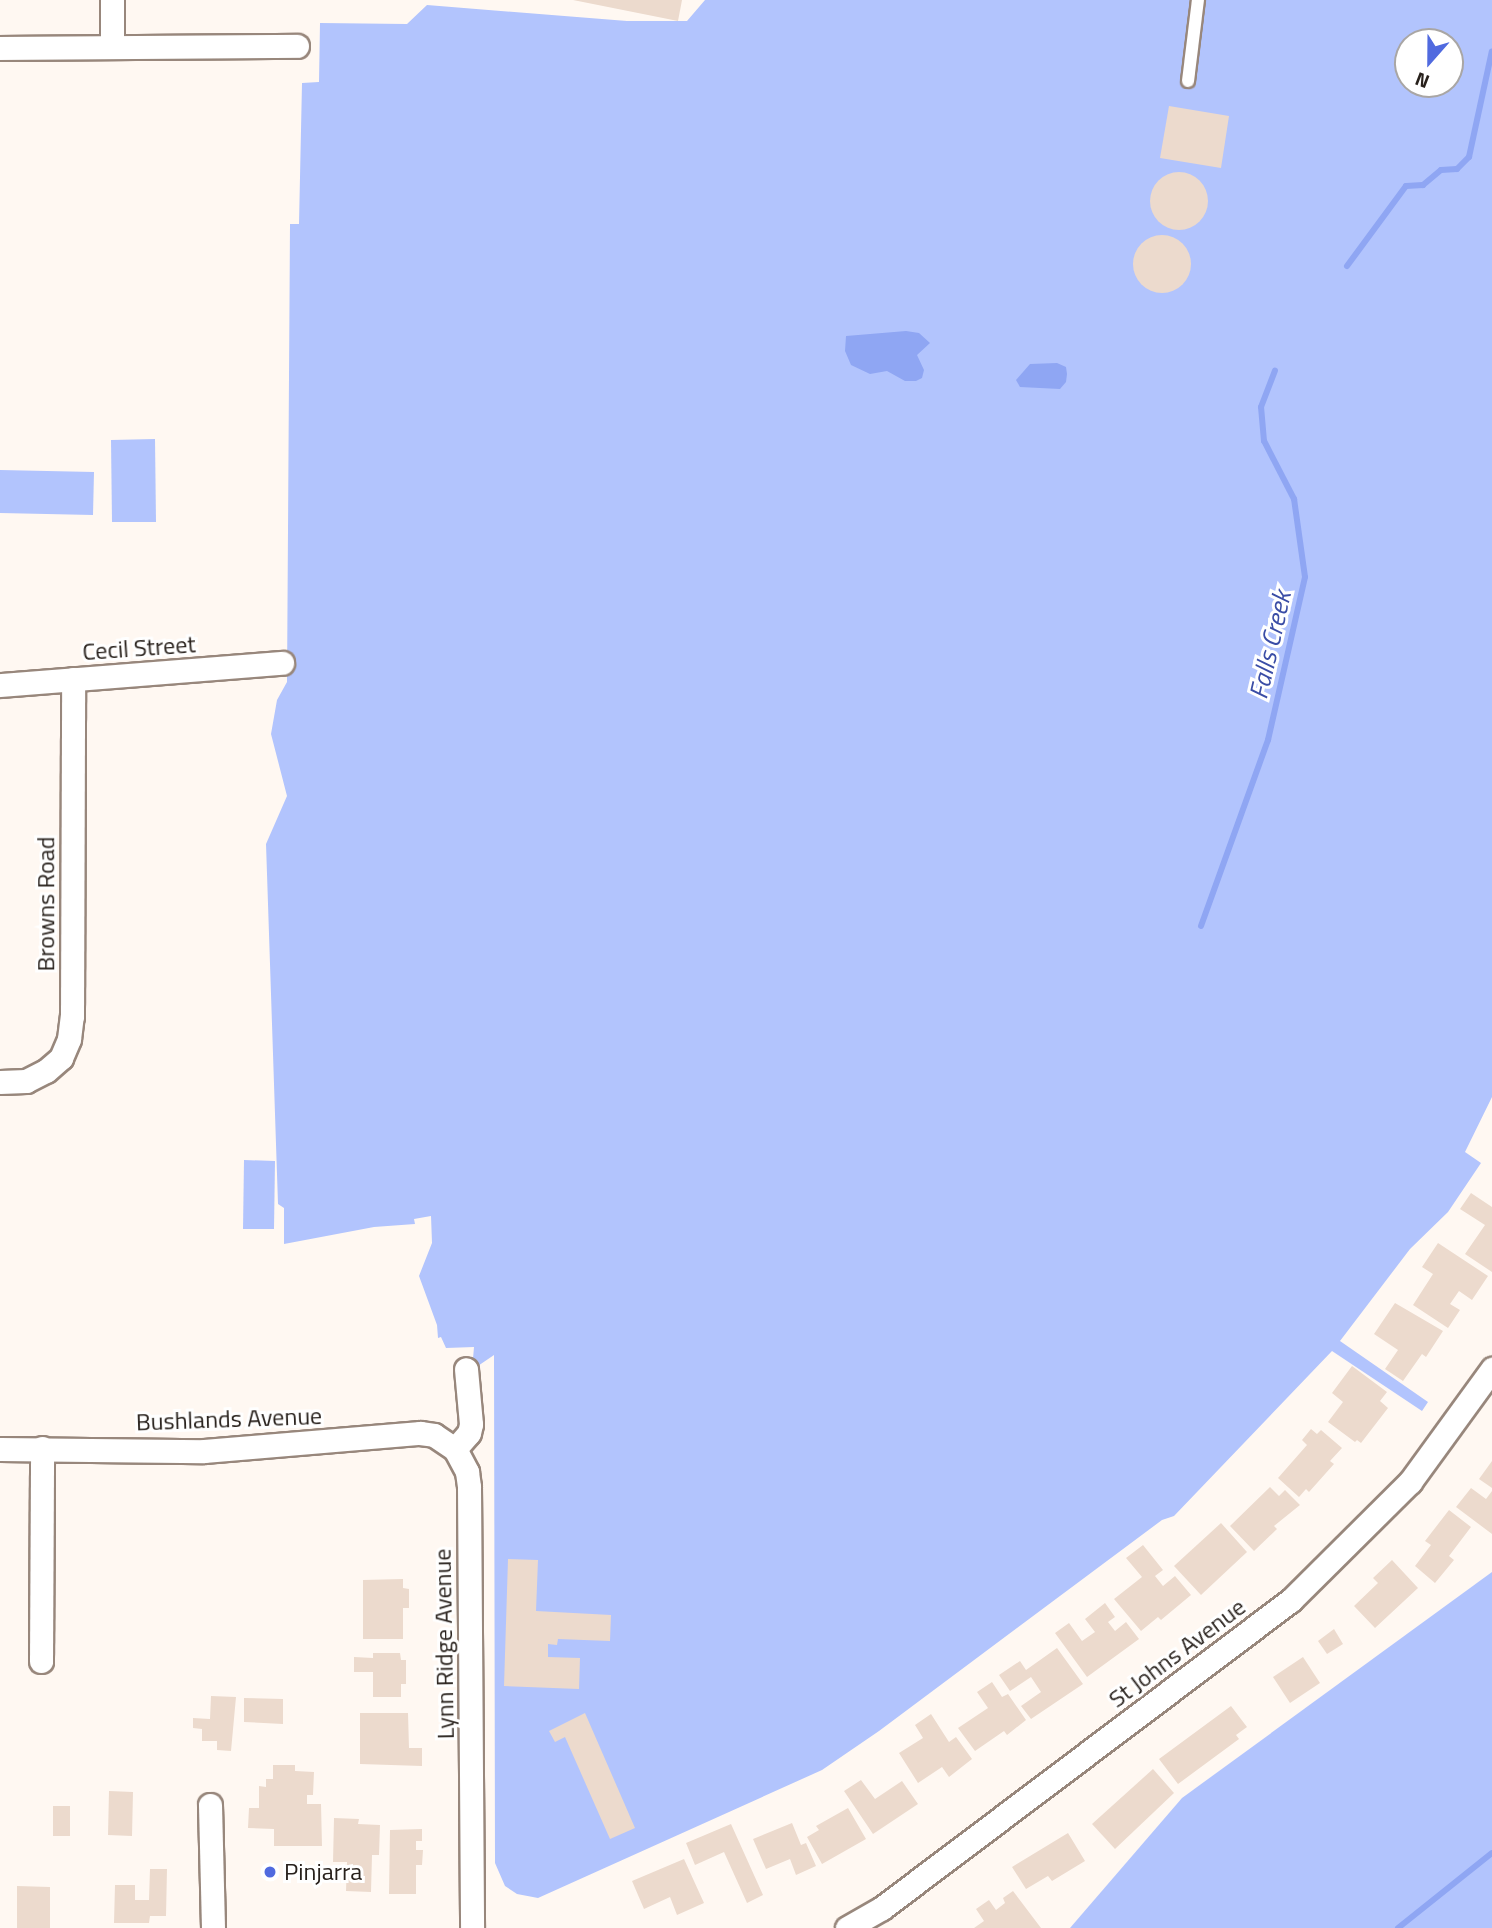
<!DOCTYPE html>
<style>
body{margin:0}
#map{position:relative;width:1492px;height:1928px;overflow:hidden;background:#fff8f2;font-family:"Titillium Web",sans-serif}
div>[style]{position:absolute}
.green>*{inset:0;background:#b2c4fd}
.water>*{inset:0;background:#8fa6f3}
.stream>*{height:6px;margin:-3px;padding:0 3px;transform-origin:3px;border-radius:3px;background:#8fa6f3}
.building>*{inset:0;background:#ecdacd}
.round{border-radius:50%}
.roads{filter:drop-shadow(2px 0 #98877c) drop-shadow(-2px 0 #98877c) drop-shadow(0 2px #98877c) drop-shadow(0 -2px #98877c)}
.service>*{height:12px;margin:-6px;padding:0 6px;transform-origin:6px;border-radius:6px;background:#fff}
.minor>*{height:23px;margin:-11.5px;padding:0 11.5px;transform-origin:11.5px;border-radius:11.5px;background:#fff}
.dots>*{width:19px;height:19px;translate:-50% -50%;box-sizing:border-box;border:4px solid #fff;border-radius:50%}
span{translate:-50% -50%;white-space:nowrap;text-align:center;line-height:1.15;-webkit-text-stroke:6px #fff;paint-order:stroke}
.street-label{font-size:24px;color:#28211c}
.poi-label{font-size:24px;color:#28211c}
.left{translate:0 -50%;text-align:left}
.water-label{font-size:26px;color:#3a4da6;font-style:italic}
.north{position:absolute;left:1394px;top:28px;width:70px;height:70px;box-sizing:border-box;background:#fff;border:2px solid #a9a6a4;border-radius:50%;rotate:201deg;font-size:19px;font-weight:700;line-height:28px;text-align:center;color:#28211c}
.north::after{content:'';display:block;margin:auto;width:24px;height:32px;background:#506adf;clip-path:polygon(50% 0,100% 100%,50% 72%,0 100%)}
</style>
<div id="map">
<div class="green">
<i style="clip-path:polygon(evenodd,705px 0,1492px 0,1492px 1097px,1465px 1152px,1481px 1163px,1448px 1212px,1410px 1249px,1340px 1341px,1428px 1402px,1422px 1411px,1332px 1351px,1174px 1516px,1162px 1520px,879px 1731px,822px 1770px,538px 1898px,517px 1894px,505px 1886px,495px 1863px,494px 1355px,472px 1370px,474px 1347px,446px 1348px,441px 1337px,438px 1338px,437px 1325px,419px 1276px,432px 1243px,431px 1216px,414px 1219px,415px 1224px,374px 1227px,284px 1244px,284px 1208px,278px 1204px,266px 844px,287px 796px,271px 734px,277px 700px,287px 682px,290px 224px,299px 224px,302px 83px,319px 82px,320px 23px,407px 24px,427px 5px,627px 21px,687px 21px,705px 0,1408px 42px,1450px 42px,1450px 84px,1408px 84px,1408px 42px)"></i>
<i style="clip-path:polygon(155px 439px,156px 522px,112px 522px,111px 440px)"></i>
<i style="clip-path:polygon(0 470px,94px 472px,93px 515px,0 513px)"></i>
<i style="clip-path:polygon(244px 1160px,275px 1161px,274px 1229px,243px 1229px)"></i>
<i style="clip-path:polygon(1492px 1572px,1492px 1928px,1070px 1928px,1182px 1798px)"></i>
</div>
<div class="water">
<i style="clip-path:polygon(906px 331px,919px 333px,930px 343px,917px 355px,924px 370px,922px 378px,916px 381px,905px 381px,887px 371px,870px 374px,851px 365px,845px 351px,846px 336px)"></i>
<i style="clip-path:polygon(1057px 363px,1066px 367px,1067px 374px,1066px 382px,1060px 389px,1020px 387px,1016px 380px,1030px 364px)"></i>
</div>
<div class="stream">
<i style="left:1347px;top:266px;width:99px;rotate:-53.6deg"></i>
<i style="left:1406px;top:186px;width:17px;rotate:-3deg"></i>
<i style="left:1423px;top:185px;width:23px;rotate:-40deg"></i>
<i style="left:1441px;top:170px;width:16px;rotate:-4deg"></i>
<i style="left:1457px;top:169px;width:17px;rotate:-45deg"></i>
<i style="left:1469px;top:157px;width:108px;rotate:-77.8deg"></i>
<i style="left:1201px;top:926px;width:198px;rotate:-70.2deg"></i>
<i style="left:1268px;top:740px;width:167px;rotate:-77.2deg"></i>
<i style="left:1305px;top:577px;width:79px;rotate:-98deg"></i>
<i style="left:1294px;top:499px;width:65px;rotate:-117.3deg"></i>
<i style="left:1264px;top:441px;width:34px;rotate:-95deg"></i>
<i style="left:1261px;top:407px;width:39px;rotate:-69deg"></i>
<i style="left:1398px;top:1928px;width:120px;rotate:-38.6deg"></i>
</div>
<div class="building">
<i style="clip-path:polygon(573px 0,682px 0,678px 21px)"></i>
<i style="clip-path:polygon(1169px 106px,1229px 116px,1221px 168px,1160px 158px)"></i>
<i class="round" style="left:1150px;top:172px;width:58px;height:58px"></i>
<i class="round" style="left:1133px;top:235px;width:58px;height:58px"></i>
<i style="clip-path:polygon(1471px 1193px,1492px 1207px,1492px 1272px,1465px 1254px,1485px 1225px,1460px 1209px)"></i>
<i style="clip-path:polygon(1438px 1243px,1488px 1276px,1472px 1300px,1459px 1291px,1450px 1304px,1460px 1310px,1448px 1328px,1413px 1305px,1433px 1274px,1422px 1267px)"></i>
<i style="clip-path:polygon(1395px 1303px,1443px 1331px,1426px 1357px,1422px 1354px,1403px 1381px,1385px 1369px,1398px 1350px,1374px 1334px)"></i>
<i style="clip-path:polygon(1352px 1366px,1387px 1392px,1380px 1401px,1388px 1408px,1361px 1443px,1357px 1440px,1355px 1442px,1328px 1422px,1343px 1402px,1332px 1393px)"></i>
<i style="clip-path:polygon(1311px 1429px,1317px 1434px,1321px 1430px,1342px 1448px,1330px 1461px,1334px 1464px,1309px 1492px,1306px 1489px,1299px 1497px,1278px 1478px,1307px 1445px,1302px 1440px)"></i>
<i style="clip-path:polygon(1492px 1461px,1492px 1488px,1479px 1479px)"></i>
<i style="clip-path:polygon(1270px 1487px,1279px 1496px,1285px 1490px,1300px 1505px,1274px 1526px,1277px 1529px,1254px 1551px,1230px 1526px)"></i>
<i style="clip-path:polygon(1471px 1488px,1486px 1499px,1492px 1491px,1492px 1534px,1456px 1507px)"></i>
<i style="clip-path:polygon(1449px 1510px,1471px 1527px,1449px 1556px,1454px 1560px,1435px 1583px,1415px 1566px,1431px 1545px,1425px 1541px)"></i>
<i style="clip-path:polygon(1221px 1523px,1247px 1552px,1201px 1595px,1174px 1566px)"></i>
<i style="clip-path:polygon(1143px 1545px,1163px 1570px,1155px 1576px,1163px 1586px,1175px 1576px,1191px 1595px,1161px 1620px,1158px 1617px,1141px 1631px,1114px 1599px,1142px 1577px,1126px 1558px)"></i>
<i style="clip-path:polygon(508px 1559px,538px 1560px,536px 1611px,611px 1615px,610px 1641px,558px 1639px,557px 1645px,548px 1644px,548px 1657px,580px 1658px,579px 1689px,504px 1686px)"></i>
<i style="clip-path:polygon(1392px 1560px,1418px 1588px,1375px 1628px,1354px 1606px,1378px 1583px,1373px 1578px)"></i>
<i style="clip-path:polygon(403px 1579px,403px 1588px,409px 1589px,409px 1608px,403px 1608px,403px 1639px,363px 1639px,363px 1580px)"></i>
<i style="clip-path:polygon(1105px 1603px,1115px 1617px,1108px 1622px,1115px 1631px,1126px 1622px,1139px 1639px,1087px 1677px,1055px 1633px,1069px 1623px,1082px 1641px,1095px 1632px,1085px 1619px)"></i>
<i style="clip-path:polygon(1334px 1629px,1343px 1644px,1327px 1654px,1318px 1641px)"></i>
<i style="clip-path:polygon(1057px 1648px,1083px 1684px,1031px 1719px,1021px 1706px,1041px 1692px,1031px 1677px,1010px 1691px,999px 1675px,1020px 1661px,1026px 1670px)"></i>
<i style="clip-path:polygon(373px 1653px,400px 1653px,401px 1660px,406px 1660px,406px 1684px,401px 1684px,401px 1697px,373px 1697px,373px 1672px,354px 1672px,354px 1657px,373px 1658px)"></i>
<i style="clip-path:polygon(1303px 1657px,1320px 1683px,1290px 1703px,1273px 1677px)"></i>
<i style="clip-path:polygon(992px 1682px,1002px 1697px,1008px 1694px,1026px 1720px,1007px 1735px,1004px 1731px,975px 1751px,958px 1728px,988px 1708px,977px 1692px)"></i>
<i style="clip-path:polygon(211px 1696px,236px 1697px,231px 1751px,217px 1750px,217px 1741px,202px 1741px,202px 1729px,193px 1728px,193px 1718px,210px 1719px)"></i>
<i style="clip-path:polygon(244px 1698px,283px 1699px,283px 1724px,244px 1722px)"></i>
<i style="clip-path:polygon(1231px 1706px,1247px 1727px,1236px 1735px,1239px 1739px,1178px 1784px,1159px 1759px)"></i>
<i style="clip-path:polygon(360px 1713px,408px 1713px,409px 1748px,422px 1748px,422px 1766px,360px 1764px)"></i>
<i style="clip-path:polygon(585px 1713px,635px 1828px,610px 1839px,565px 1737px,555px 1742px,549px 1731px)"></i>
<i style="clip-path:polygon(931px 1714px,949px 1742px,956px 1737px,972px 1759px,949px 1777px,942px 1767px,918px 1783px,899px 1753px,923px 1738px,915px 1725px)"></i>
<i style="clip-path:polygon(273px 1765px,295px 1765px,295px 1771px,314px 1772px,313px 1795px,307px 1795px,307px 1804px,321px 1804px,322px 1846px,274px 1846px,274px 1829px,248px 1828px,249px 1808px,259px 1808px,259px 1786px,266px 1787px,266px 1779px,273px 1779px)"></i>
<i style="clip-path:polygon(1153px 1769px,1174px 1793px,1115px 1849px,1092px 1824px)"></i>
<i style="clip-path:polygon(861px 1780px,875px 1799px,902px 1781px,918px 1804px,873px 1834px,844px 1791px)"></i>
<i style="clip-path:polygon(109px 1791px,133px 1792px,132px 1836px,108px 1835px)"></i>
<i style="clip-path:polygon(53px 1806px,70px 1806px,70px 1836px,53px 1836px)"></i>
<i style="clip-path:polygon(848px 1808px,866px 1839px,822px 1864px,807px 1837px,819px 1830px,816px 1826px)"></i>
<i style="clip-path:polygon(334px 1818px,359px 1819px,358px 1824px,380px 1825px,379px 1855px,372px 1855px,371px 1892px,346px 1891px,347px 1862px,333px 1862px)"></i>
<i style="clip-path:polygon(792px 1823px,801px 1845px,806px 1843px,816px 1866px,796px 1875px,790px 1859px,766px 1869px,753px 1839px)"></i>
<i style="clip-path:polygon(731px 1824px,763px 1895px,747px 1903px,724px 1852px,695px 1865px,686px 1843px)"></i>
<i style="clip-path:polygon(422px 1829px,422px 1841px,416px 1841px,416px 1850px,423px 1850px,422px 1865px,416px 1865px,416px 1894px,389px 1894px,390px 1830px)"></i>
<i style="clip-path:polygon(1068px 1833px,1085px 1861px,1052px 1881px,1048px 1876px,1026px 1889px,1012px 1867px)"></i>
<i style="clip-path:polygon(684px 1859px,704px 1903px,677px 1915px,670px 1897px,644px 1909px,632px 1881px)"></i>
<i style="clip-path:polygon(150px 1869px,167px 1869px,166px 1916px,150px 1916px,149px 1923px,114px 1923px,115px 1885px,135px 1885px,135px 1900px,149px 1900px)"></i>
<i style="clip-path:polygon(17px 1886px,50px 1887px,50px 1928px,17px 1928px)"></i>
<i style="clip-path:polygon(1013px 1891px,1041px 1928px,974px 1928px,984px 1921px,976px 1909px,989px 1900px,996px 1910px,1005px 1903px,1003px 1898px)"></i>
</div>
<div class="roads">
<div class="service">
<i style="left:1188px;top:81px;width:82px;rotate:-83deg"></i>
</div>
<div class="minor">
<i style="left:112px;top:46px;width:46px;rotate:-90deg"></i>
<i style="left:0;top:48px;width:297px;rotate:-0.4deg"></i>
<i style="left:0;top:685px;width:283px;rotate:-4.5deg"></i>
<i style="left:0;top:1082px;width:26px;rotate:-2deg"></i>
<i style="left:26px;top:1081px;width:22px;rotate:-27deg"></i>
<i style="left:46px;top:1071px;width:20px;rotate:-41deg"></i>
<i style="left:61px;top:1058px;width:21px;rotate:-67deg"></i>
<i style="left:69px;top:1039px;width:23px;rotate:-83deg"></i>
<i style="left:72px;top:1016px;width:337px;rotate:-89.8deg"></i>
<i style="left:0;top:1449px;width:204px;rotate:0.6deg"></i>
<i style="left:204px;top:1451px;width:217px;rotate:-4.8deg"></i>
<i style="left:420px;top:1433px;width:14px;rotate:8deg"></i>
<i style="left:434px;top:1435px;width:25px;rotate:34deg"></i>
<i style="left:455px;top:1449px;width:26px;rotate:62deg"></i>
<i style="left:467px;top:1472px;width:15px;rotate:82deg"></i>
<i style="left:469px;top:1487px;width:441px;rotate:89.6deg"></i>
<i style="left:455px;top:1449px;width:21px;rotate:-49deg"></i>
<i style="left:469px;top:1433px;width:9px;rotate:-77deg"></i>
<i style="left:471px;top:1424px;width:55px;rotate:-95.2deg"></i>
<i style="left:41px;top:1661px;width:213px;rotate:-89.7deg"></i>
<i style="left:210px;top:1805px;width:123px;rotate:88.6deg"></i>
<i style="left:847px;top:1928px;width:40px;rotate:-29.7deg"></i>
<i style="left:882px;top:1908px;width:512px;rotate:-36.98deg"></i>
<i style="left:1291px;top:1600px;width:168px;rotate:-44.8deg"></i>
<i style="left:1410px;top:1482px;width:140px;rotate:-54deg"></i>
</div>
</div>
<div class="dots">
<i style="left:270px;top:1872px;background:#506adf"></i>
</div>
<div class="street-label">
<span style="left:139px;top:648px;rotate:-4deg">Cecil Street</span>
<span style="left:46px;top:904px;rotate:-90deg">Browns Road</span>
<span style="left:229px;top:1419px;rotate:-2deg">Bushlands Avenue</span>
<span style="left:444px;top:1644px;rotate:-91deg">Lynn Ridge Avenue</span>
<span style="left:1177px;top:1653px;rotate:-37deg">St Johns Avenue</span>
</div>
<div class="poi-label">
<span class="left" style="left:284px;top:1872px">Pinjarra</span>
</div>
<div class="water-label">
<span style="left:1270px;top:645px;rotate:-77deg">Falls Creek</span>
</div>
<div class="north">N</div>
</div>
